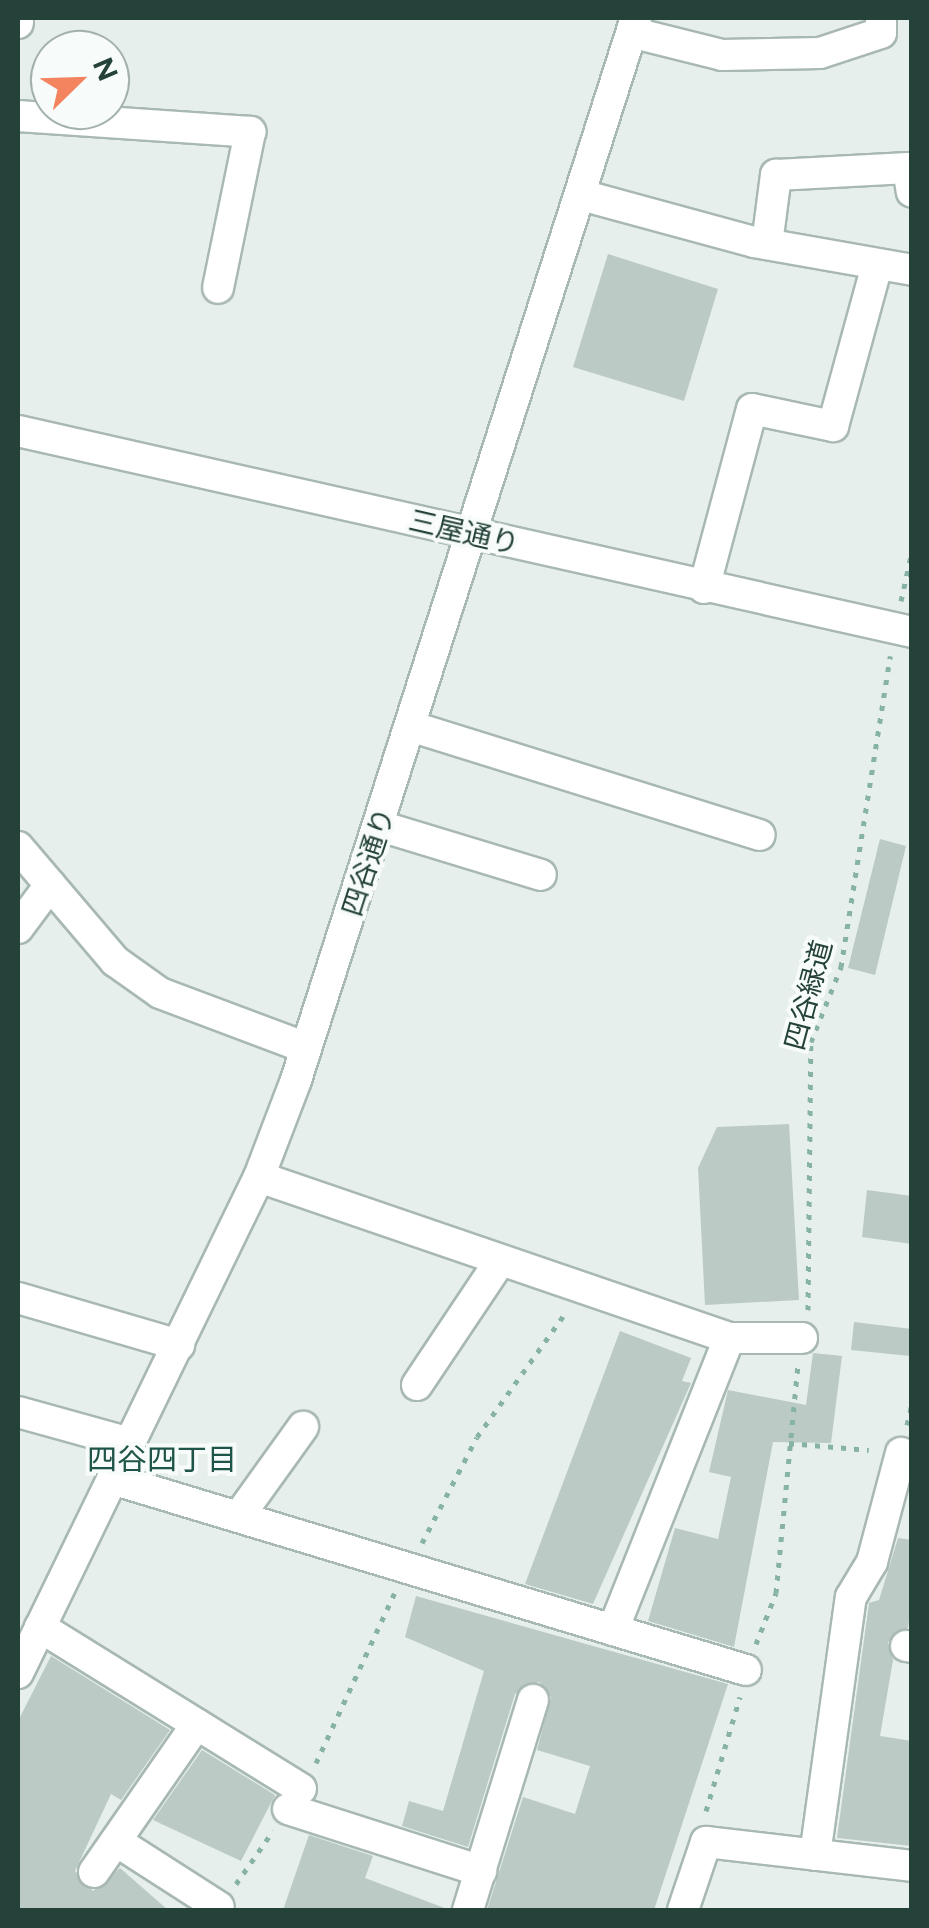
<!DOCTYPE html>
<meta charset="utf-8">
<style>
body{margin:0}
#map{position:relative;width:929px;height:1928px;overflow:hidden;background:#e6efeb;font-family:Figtree,"Noto Sans JP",sans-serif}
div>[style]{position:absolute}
.building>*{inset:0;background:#bbcac4}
.path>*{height:5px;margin-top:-2.5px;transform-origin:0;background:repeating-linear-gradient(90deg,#86b3a5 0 5px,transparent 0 13px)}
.roads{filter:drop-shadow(2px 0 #a8b8b2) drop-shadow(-2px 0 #a8b8b2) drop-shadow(0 2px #a8b8b2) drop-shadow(0 -2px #a8b8b2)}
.minor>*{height:30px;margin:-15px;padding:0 15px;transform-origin:15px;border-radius:15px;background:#fff}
span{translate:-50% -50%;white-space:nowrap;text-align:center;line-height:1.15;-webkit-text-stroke:8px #f7fbf9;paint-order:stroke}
.street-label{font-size:28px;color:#24423a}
.neighbourhood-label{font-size:30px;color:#1f5548}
.frame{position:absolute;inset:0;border:20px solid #24423a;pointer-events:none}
.north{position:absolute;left:30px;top:30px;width:100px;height:100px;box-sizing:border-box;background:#f7fbf9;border:2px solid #a3b1ad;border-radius:50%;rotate:67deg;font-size:28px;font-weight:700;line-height:40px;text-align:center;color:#24423a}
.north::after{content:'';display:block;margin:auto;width:35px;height:45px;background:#f4845f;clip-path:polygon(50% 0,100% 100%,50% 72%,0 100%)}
</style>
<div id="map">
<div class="building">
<i style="clip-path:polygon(608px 254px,718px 289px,684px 401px,573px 367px)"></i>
<i style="clip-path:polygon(880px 839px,906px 846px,875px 975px,848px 968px)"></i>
<i style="clip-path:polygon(789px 1124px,799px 1300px,705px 1305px,698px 1168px,717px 1127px)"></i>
<i style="clip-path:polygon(867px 1190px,912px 1196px,912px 1244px,862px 1237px)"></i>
<i style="clip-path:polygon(854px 1322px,912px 1329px,910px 1356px,851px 1350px)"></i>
<i style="clip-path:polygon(620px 1331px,691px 1358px,682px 1381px,691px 1383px,593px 1604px,525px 1584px)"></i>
<i style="clip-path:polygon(813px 1353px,842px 1356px,831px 1443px,773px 1442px,734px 1647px,648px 1621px,675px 1528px,718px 1539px,731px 1477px,709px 1472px,728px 1390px,806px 1405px)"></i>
<i style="clip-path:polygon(898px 1538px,912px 1540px,912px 1597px,908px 1628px,888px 1642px,893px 1660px,880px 1736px,912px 1741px,912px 1846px,837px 1838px,869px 1603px,879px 1600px)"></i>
<i style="clip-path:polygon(416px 1596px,728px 1684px,654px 1910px,487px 1910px,523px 1797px,575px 1814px,590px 1766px,537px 1750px,551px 1697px,539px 1682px,515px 1694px,468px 1847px,402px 1826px,409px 1801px,443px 1811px,484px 1671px,405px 1637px)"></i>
<i style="clip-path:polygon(51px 1656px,170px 1730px,121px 1800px,111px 1794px,75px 1871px,93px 1891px,120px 1868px,168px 1910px,18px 1910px,18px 1721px)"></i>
<i style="clip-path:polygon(202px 1750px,275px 1795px,241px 1861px,153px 1820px)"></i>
<i style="clip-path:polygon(309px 1835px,373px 1856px,365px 1878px,450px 1910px,283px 1910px)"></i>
</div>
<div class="path">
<i style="left:901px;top:601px;width:51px;rotate:-77.6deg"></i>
<i style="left:808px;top:1310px;width:268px;rotate:-89.4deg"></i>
<i style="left:811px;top:1042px;width:81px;rotate:-68.2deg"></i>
<i style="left:841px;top:967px;width:315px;rotate:-81deg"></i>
<i style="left:907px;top:1425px;width:23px;rotate:-77deg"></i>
<i style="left:789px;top:1443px;width:80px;rotate:5deg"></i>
<i style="left:422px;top:1543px;width:119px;rotate:-62.6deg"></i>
<i style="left:477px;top:1437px;width:155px;rotate:-54.5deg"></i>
<i style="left:756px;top:1644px;width:55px;rotate:-68.6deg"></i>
<i style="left:776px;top:1593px;width:229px;rotate:-84.5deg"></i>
<i style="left:316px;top:1763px;width:188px;rotate:-65.2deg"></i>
<i style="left:706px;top:1811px;width:119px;rotate:-73.4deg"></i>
<i style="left:236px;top:1884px;width:65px;rotate:-55.1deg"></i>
</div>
<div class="roads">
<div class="minor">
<i style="left:18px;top:23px;width:5px;rotate:-90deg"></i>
<i style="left:634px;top:33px;width:91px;rotate:14deg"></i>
<i style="left:722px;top:55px;width:98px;rotate:-1.2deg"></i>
<i style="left:820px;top:53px;width:64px;rotate:-18.2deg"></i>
<i style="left:881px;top:33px;width:15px;rotate:-90deg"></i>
<i style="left:18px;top:116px;width:233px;rotate:3.9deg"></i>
<i style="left:250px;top:132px;width:159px;rotate:101.6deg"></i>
<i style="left:581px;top:195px;width:179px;rotate:15.2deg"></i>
<i style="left:754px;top:242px;width:160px;rotate:10deg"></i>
<i style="left:767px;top:244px;width:70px;rotate:-82.6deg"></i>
<i style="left:776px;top:175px;width:132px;rotate:-3deg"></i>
<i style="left:908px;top:168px;width:24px;rotate:81deg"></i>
<i style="left:18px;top:431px;width:916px;rotate:12.67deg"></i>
<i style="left:704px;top:588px;width:185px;rotate:-75deg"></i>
<i style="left:752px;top:409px;width:83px;rotate:11.9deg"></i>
<i style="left:833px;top:426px;width:167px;rotate:-74.7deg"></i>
<i style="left:413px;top:727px;width:363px;rotate:17.3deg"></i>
<i style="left:380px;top:826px;width:168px;rotate:16.9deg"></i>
<i style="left:18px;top:847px;width:150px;rotate:49.6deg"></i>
<i style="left:115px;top:961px;width:55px;rotate:35.4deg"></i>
<i style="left:160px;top:993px;width:156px;rotate:20.6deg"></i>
<i style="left:18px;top:928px;width:54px;rotate:-53.3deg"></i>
<i style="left:259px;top:1177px;width:497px;rotate:18.9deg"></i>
<i style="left:729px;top:1338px;width:73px"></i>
<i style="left:18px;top:1298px;width:168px;rotate:16.3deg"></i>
<i style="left:417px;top:1385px;width:149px;rotate:-56.2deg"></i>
<i style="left:18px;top:1412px;width:116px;rotate:15.5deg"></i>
<i style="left:112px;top:1479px;width:662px;rotate:16.77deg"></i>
<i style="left:239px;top:1516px;width:110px;rotate:-54.3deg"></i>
<i style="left:40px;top:1627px;width:307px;rotate:31.8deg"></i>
<i style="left:613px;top:1630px;width:314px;rotate:-68.3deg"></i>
<i style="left:906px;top:1646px;width:6px;rotate:9deg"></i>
<i style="left:18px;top:1673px;width:551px;rotate:-64.09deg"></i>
<i style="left:259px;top:1177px;width:104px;rotate:-69.1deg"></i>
<i style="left:296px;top:1080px;width:1115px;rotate:-72.25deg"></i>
<i style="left:288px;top:1809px;width:203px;rotate:17.8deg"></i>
<i style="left:116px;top:1841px;width:122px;rotate:32.7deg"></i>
<i style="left:815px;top:1855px;width:260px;rotate:-82.1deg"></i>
<i style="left:851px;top:1597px;width:41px;rotate:-59deg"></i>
<i style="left:872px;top:1562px;width:113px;rotate:-75.1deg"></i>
<i style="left:94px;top:1872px;width:180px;rotate:-55.2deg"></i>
<i style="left:468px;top:1910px;width:220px;rotate:-72.8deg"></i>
<i style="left:683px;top:1910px;width:72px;rotate:-71.3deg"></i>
<i style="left:706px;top:1842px;width:207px;rotate:6.6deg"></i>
</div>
</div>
<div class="street-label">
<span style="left:464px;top:532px;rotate:13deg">三屋通り</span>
<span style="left:368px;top:862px;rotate:-72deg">四谷通り</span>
<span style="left:808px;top:995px;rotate:-75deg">四谷緑道</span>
</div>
<div class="neighbourhood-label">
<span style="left:162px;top:1460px">四谷四丁目</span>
</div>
<div class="frame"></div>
<div class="north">N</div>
</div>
